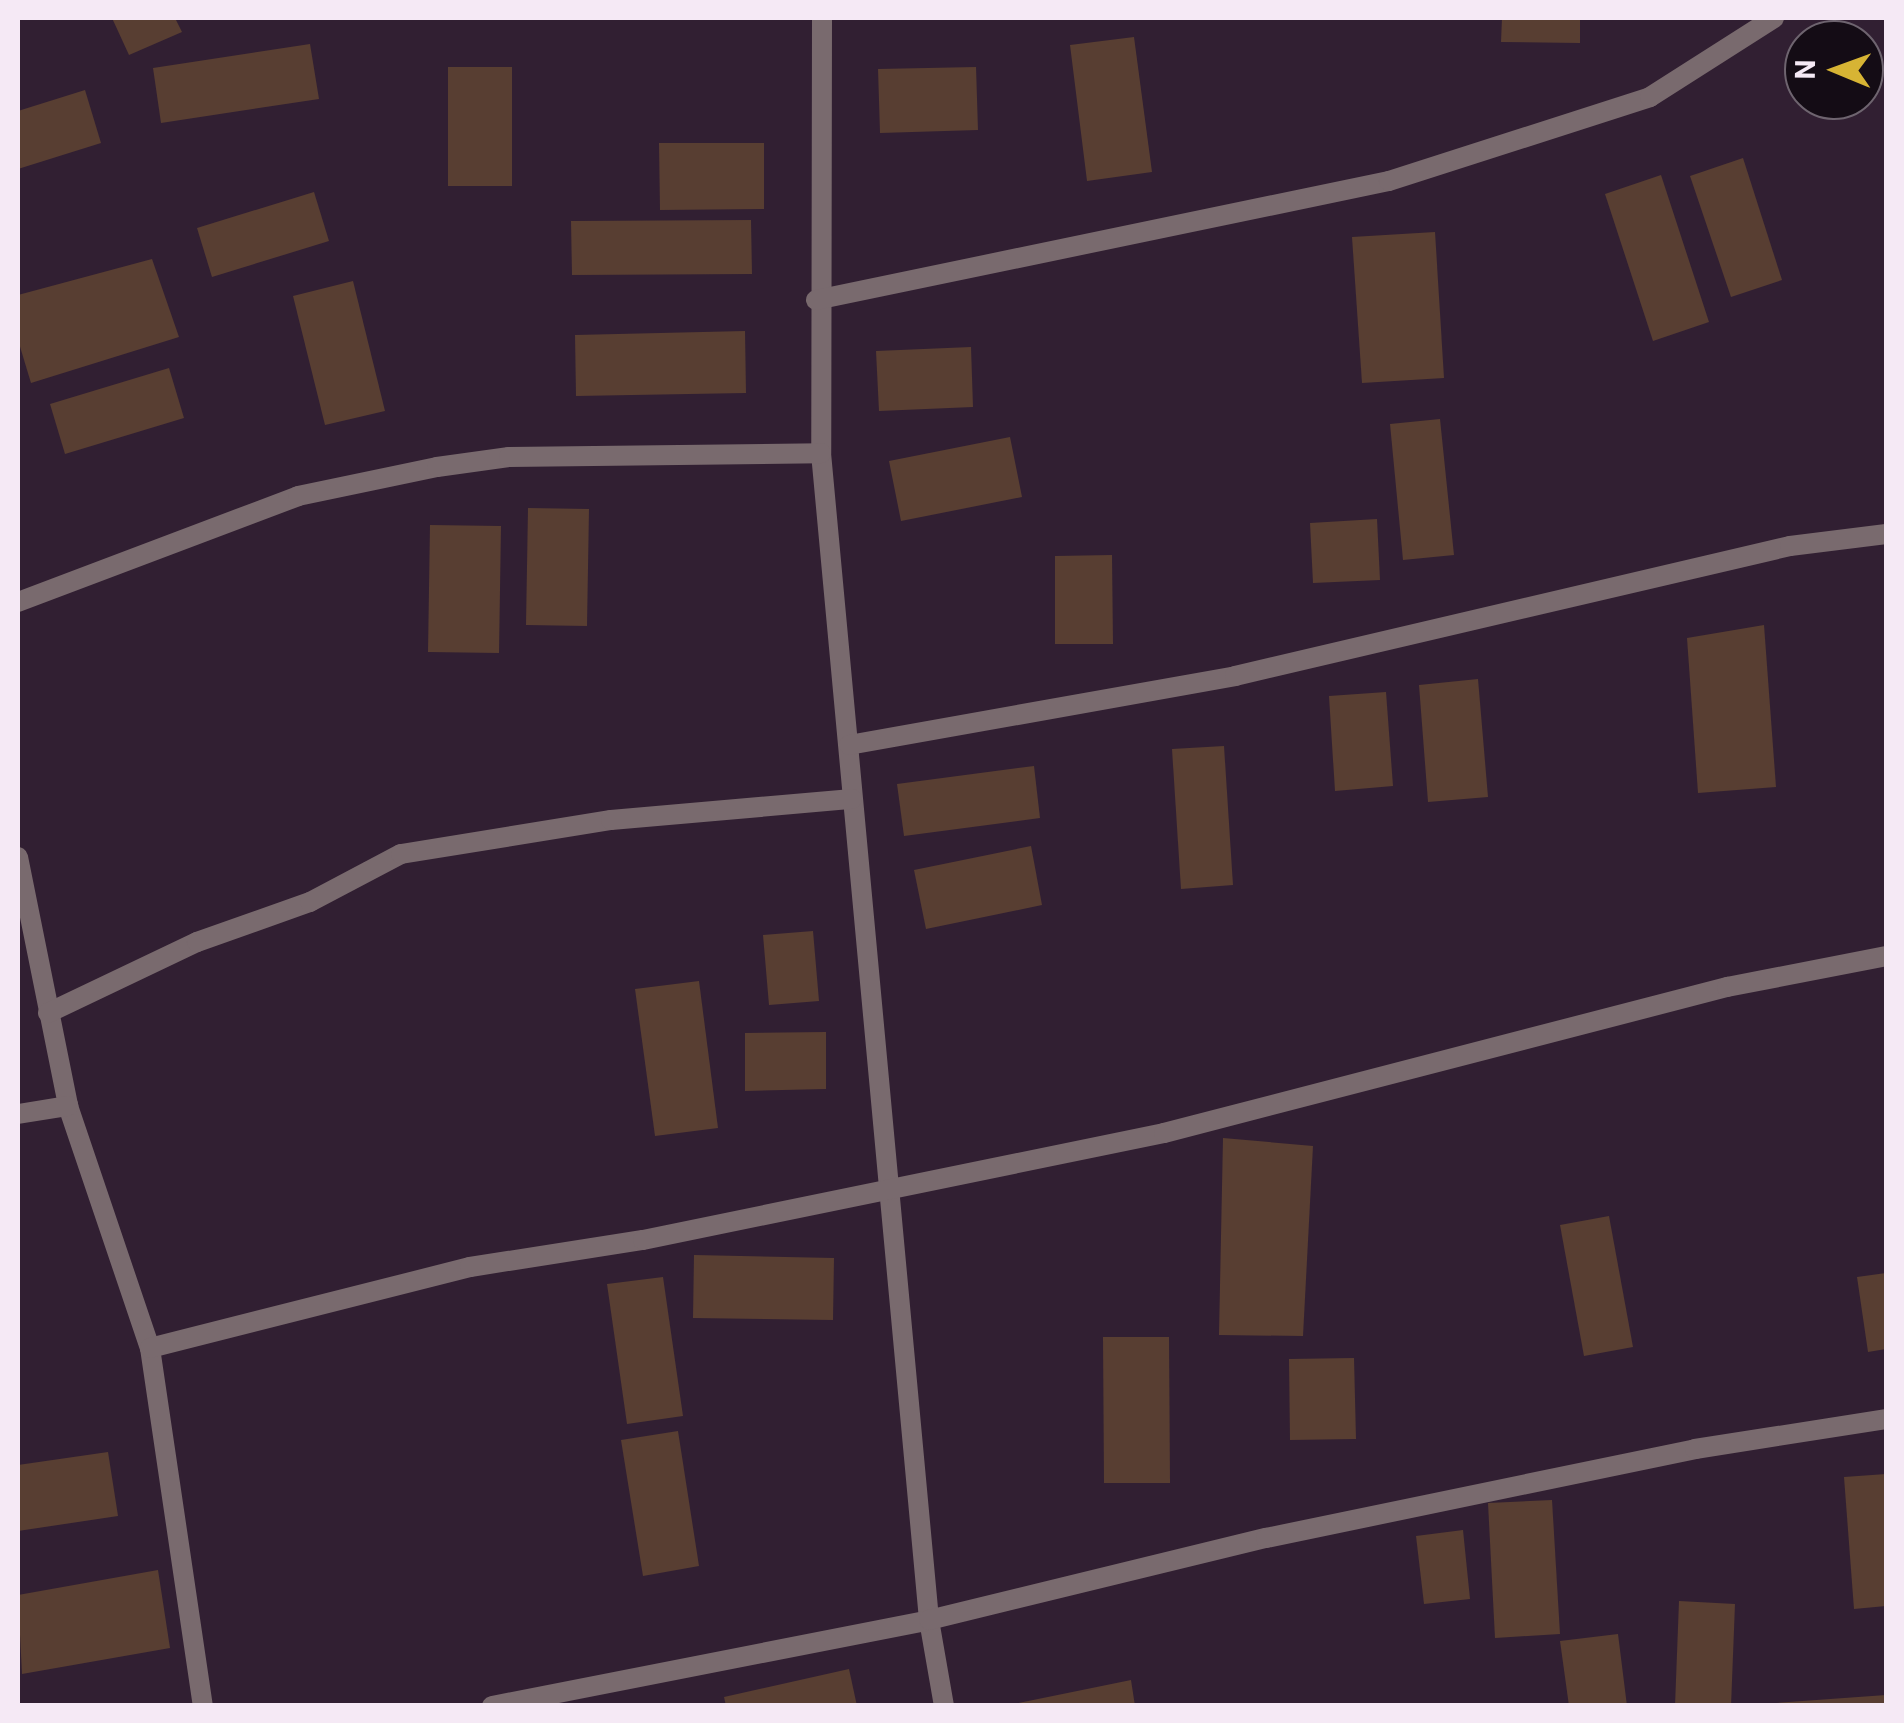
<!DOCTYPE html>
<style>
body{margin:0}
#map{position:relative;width:1904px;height:1723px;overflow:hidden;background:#311f32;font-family:Roboto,sans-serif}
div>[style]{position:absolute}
.building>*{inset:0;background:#583e32}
.minor>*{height:20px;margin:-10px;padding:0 10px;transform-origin:10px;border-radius:10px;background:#796a6e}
span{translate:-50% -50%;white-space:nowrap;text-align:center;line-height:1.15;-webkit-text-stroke:9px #140c15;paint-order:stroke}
.frame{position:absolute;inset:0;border:20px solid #f5e9f5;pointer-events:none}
.north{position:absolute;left:1784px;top:20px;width:100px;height:100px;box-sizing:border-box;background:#140c15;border:2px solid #6e646f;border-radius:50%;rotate:271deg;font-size:28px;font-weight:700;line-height:40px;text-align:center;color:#f5e9f5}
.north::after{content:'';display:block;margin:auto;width:35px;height:45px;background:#d7b434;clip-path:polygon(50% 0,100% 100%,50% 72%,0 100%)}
</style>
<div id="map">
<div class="building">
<i style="clip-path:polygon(112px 18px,175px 18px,182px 32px,129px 55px)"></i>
<i style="clip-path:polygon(1502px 18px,1580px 18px,1580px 43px,1501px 42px)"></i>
<i style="clip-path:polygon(1134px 37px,1152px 172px,1087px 181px,1070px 45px)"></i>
<i style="clip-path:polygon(310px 44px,319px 99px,161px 123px,153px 68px)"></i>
<i style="clip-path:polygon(448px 67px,512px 67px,512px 186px,448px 186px)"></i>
<i style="clip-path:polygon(976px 67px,978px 130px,880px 133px,878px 69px)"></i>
<i style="clip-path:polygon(85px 90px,101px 143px,18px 169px,18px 111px)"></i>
<i style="clip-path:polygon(659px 143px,764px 143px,764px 209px,660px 210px)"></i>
<i style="clip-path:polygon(1743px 158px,1782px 280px,1731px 297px,1690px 176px)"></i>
<i style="clip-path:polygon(1661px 175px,1709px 322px,1653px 341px,1605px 194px)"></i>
<i style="clip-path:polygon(314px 192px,329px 241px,212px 277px,197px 228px)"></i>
<i style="clip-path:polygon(751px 220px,752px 274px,572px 275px,571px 221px)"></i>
<i style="clip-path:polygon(1435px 232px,1444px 378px,1362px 383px,1352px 237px)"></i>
<i style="clip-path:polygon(152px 259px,179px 337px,31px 383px,18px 340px,18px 295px)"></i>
<i style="clip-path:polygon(353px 281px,385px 411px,325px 425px,293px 296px)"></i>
<i style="clip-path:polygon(745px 331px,746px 393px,576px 396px,575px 335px)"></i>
<i style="clip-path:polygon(971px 347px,973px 407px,879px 411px,876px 351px)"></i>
<i style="clip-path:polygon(169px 368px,184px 418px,65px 454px,50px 404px)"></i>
<i style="clip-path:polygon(1440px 419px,1454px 555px,1403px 560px,1390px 424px)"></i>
<i style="clip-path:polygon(1010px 437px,1022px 497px,901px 521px,889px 461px)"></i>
<i style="clip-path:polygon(528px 508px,589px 509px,587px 626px,526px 625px)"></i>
<i style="clip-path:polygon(1377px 519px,1380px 580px,1313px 583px,1310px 523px)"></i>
<i style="clip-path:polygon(430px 525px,501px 526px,499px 653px,428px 652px)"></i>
<i style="clip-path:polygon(1112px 555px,1113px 644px,1055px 644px,1055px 556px)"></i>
<i style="clip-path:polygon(1764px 625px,1776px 787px,1698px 793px,1687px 638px)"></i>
<i style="clip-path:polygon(1478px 679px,1488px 797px,1428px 802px,1419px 685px)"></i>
<i style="clip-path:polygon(1386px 692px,1393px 786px,1335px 791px,1329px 696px)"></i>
<i style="clip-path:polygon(1224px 746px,1233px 885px,1181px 889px,1172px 749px)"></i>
<i style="clip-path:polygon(1034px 766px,1040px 818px,904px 836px,897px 784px)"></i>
<i style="clip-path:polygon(1031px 846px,1042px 905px,926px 929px,914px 870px)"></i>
<i style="clip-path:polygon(813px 931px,819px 1001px,769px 1005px,763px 935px)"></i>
<i style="clip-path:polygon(699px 981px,718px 1128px,655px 1136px,635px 989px)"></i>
<i style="clip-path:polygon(826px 1032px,826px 1089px,745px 1091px,745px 1033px)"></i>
<i style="clip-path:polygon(1223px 1138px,1313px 1146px,1303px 1336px,1219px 1335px)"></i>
<i style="clip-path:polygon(1609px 1216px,1633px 1347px,1584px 1356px,1560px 1225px)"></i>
<i style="clip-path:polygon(694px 1255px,834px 1258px,833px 1320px,693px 1318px)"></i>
<i style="clip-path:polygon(1886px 1273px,1886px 1349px,1868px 1352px,1857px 1277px)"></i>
<i style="clip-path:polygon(663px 1277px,683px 1416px,627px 1424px,607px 1284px)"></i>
<i style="clip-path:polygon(1103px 1337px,1169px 1337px,1170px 1483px,1104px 1483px)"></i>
<i style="clip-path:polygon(1354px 1358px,1356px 1439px,1290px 1440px,1289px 1359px)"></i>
<i style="clip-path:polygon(678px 1431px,699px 1566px,643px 1576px,621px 1440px)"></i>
<i style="clip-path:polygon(108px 1452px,118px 1516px,18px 1531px,18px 1465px)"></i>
<i style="clip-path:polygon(1886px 1474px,1886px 1606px,1854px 1609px,1844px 1477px)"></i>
<i style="clip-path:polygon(1552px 1500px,1560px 1634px,1495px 1638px,1488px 1503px)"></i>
<i style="clip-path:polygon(1463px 1530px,1470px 1599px,1424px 1604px,1416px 1536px)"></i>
<i style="clip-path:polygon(158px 1570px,170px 1648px,22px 1674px,18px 1595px)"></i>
<i style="clip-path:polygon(1679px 1601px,1735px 1604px,1731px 1706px,1675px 1706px)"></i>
<i style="clip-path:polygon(1618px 1634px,1627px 1706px,1569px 1706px,1560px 1641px)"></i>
<i style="clip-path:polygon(849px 1669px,857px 1706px,726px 1706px,724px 1697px)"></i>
<i style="clip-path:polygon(1131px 1680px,1135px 1706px,1013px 1706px,1013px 1704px)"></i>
<i style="clip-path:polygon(1886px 1695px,1886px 1706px,1776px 1706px,1776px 1703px)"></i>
</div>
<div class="minor">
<i style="left:822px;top:18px;width:435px;rotate:90.1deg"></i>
<i style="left:821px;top:453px;width:1172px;rotate:84.71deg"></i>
<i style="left:929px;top:1620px;width:87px;rotate:80.1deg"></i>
<i style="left:816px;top:300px;width:585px;rotate:-11.73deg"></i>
<i style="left:1389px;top:181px;width:274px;rotate:-17.8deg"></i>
<i style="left:1650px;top:97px;width:147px;rotate:-32.5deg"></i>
<i style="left:18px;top:602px;width:299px;rotate:-20.7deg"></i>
<i style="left:298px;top:496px;width:142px;rotate:-11.8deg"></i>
<i style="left:437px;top:467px;width:73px;rotate:-7.9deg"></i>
<i style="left:509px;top:457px;width:312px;rotate:-0.7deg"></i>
<i style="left:849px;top:745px;width:392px;rotate:-10.1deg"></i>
<i style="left:1235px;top:676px;width:570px;rotate:-13.18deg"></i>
<i style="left:1790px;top:546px;width:97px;rotate:-7.1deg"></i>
<i style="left:18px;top:857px;width:254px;rotate:78.6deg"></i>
<i style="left:68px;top:1106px;width:256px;rotate:71.3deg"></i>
<i style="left:150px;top:1348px;width:362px;rotate:81.6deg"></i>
<i style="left:48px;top:1013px;width:165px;rotate:-25.5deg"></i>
<i style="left:197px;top:942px;width:120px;rotate:-19.5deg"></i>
<i style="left:310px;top:902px;width:103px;rotate:-27.8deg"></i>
<i style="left:401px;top:854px;width:213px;rotate:-9.2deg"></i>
<i style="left:611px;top:820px;width:242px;rotate:-5deg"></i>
<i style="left:18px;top:1114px;width:51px;rotate:-9.1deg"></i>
<i style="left:150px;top:1348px;width:330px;rotate:-14.2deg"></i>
<i style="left:470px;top:1267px;width:175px;rotate:-8.9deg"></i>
<i style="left:643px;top:1240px;width:532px;rotate:-11.61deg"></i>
<i style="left:1164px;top:1133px;width:582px;rotate:-14.54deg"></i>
<i style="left:1727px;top:987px;width:162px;rotate:-11deg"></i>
<i style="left:492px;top:1706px;width:445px;rotate:-11.1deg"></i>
<i style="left:929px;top:1620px;width:347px;rotate:-13.7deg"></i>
<i style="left:1266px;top:1538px;width:438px;rotate:-11.7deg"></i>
<i style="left:1695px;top:1449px;width:193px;rotate:-8.9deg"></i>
</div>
<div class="frame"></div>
<div class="north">N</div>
</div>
